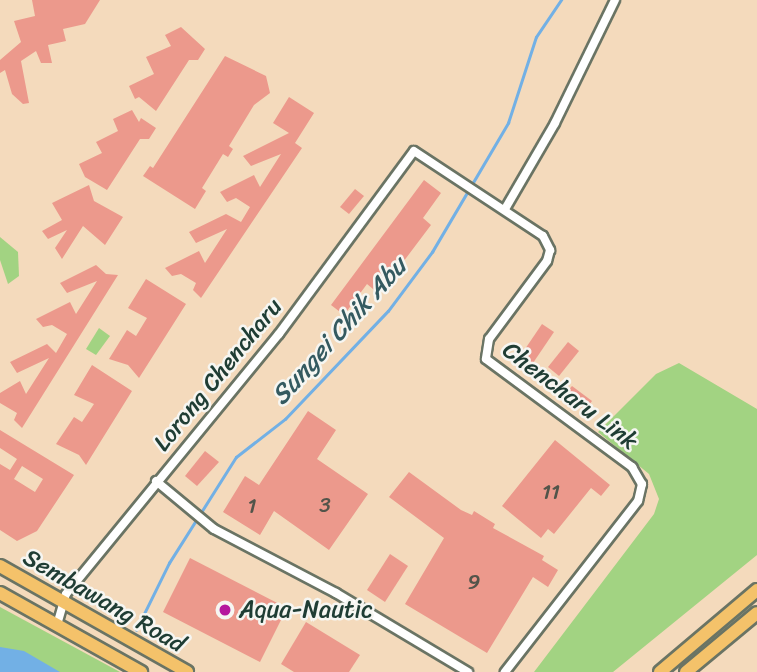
<!DOCTYPE html>
<style>
body{margin:0}
#map{position:relative;width:757px;height:672px;overflow:hidden;background:#f4dabc;font-family:Sriracha,sans-serif}
div>[style]{position:absolute}
.green>*{inset:0;background:#a2d382}
.water>*{inset:0;background:#72b0e5}
.stream>*{height:2.5px;margin:-1.25px;padding:0 1.25px;transform-origin:1.25px;border-radius:1.25px;background:#72b0e5}
.building>*{inset:0;background:#ec998c}
.roads{filter:drop-shadow(2px 0 #6a7464) drop-shadow(-2px 0 #6a7464) drop-shadow(0 2px #6a7464) drop-shadow(0 -2px #6a7464)}
.minor>*{height:8px;margin:-4px;padding:0 4px;transform-origin:4px;border-radius:4px;background:#fff}
.primary>*{height:12px;margin:-6px;padding:0 6px;transform-origin:6px;border-radius:6px;background:#f4c26a}
.dots>*{width:19px;height:19px;translate:-50% -50%;box-sizing:border-box;border:4px solid #f6f6f2;border-radius:50%}
span{translate:-50% -50%;white-space:nowrap;text-align:center;line-height:1.15;-webkit-text-stroke:5px #f6f6f2;paint-order:stroke}
.number-label{font-size:21px;color:#52544a}
.number-label span{-webkit-text-stroke-width:0}
.street-label{font-size:24px;color:#1f3d34}
.poi-label{font-size:24px;color:#1f3d34}
.left{translate:0 -50%;text-align:left}
.water-label{font-size:26px;color:#345a60;font-style:italic}
</style>
<div id="map">
<div class="green">
<i style="clip-path:polygon(0 237px,18px 252px,19px 276px,8px 284px,0 260px)"></i>
<i style="clip-path:polygon(99px 328px,110px 336px,96px 355px,86px 349px)"></i>
<i style="clip-path:polygon(679px 363px,757px 409px,757px 555px,613px 672px,534px 672px,654px 514px,659px 499px,649px 474px,598px 432px,656px 374px)"></i>
<i style="clip-path:polygon(0 607px,120px 672px,0 672px)"></i>
</div>
<div class="water">
<i style="clip-path:polygon(0 647px,24px 651px,60px 672px,0 672px)"></i>
</div>
<div class="stream">
<i style="left:136px;top:630px;width:75px;rotate:-63.8deg"></i>
<i style="left:169px;top:563px;width:125px;rotate:-57.7deg"></i>
<i style="left:236px;top:457px;width:62px;rotate:-37.8deg"></i>
<i style="left:285px;top:419px;width:149px;rotate:-46.4deg"></i>
<i style="left:388px;top:311px;width:74px;rotate:-53.3deg"></i>
<i style="left:432px;top:252px;width:150px;rotate:-59.5deg"></i>
<i style="left:508px;top:123px;width:90px;rotate:-72deg"></i>
<i style="left:536px;top:37px;width:45px;rotate:-56deg"></i>
</div>
<div class="building">
<i style="clip-path:polygon(32px 0,100px 0,85px 24px,63px 29px,66px 41px,48px 45px,52px 63px,41px 63px,36px 51px,21px 61px,29px 103px,23px 104px,12px 94px,5px 70px,0 73px,0 60px,21px 42px,14px 21px,35px 16px)"></i>
<i style="clip-path:polygon(181px 27px,205px 49px,198px 60px,189px 60px,156px 111px,139px 97px,135px 99px,129px 86px,154px 74px,146px 57px,171px 46px,165px 35px)"></i>
<i style="clip-path:polygon(225px 56px,266px 76px,270px 93px,254px 105px,229px 146px,233px 149px,228px 157px,223px 154px,202px 188px,206px 191px,195px 209px,143px 176px,150px 166px,153px 168px)"></i>
<i style="clip-path:polygon(289px 97px,314px 113px,295px 143px,302px 148px,201px 298px,193px 290px,196px 283px,181px 274px,172px 276px,165px 268px,199px 251px,205px 263px,227px 229px,196px 243px,189px 232px,226px 214px,241px 222px,250px 207px,236px 198px,227px 202px,220px 192px,254px 175px,260px 187px,281px 154px,251px 166px,243px 156px,289px 133px,273px 123px)"></i>
<i style="clip-path:polygon(132px 110px,139px 122px,141px 118px,156px 128px,149px 139px,140px 139px,107px 190px,85px 177px,79px 164px,102px 153px,96px 142px,118px 131px,113px 119px)"></i>
<i style="clip-path:polygon(424px 180px,441px 193px,423px 218px,431px 225px,379px 294px,367px 284px,344px 315px,331px 305px)"></i>
<i style="clip-path:polygon(89px 185px,94px 201px,123px 217px,105px 245px,83px 226px,62px 259px,55px 248px,67px 230px,48px 239px,42px 231px,62px 220px,52px 203px)"></i>
<i style="clip-path:polygon(355px 189px,364px 196px,349px 214px,340px 207px)"></i>
<i style="clip-path:polygon(96px 265px,106px 274px,118px 275px,22px 428px,14px 420px,17px 413px,0 403px,0 393px,20px 381px,26px 394px,49px 358px,17px 373px,10px 362px,47px 344px,56px 353px,67px 334px,52px 325px,43px 327px,36px 319px,70px 302px,76px 314px,97px 281px,67px 293px,60px 283px)"></i>
<i style="clip-path:polygon(146px 279px,186px 304px,139px 378px,128px 365px,109px 359px,127px 330px,136px 336px,147px 318px,128px 308px)"></i>
<i style="clip-path:polygon(542px 324px,554px 332px,533px 363px,521px 355px)"></i>
<i style="clip-path:polygon(568px 342px,579px 351px,559px 376px,548px 367px)"></i>
<i style="clip-path:polygon(92px 365px,132px 391px,86px 465px,79px 455px,56px 444px,74px 417px,82px 422px,94px 404px,74px 395px)"></i>
<i style="clip-path:polygon(572px 386px,592px 401px,585px 410px,565px 394px)"></i>
<i style="clip-path:polygon(308px 411px,336px 430px,317px 459px,368px 494px,329px 550px,274px 511px,260px 535px,223px 512px,245px 476px,259px 485px)"></i>
<i style="clip-path:polygon(evenodd,0 430px,74px 475px,37px 531px,17px 541px,0 530px,0 464px,10px 470px,17px 459px,0 448px,0 430px,22px 466px,43px 479px,35px 492px,14px 479px,22px 466px)"></i>
<i style="clip-path:polygon(555px 440px,610px 485px,601px 496px,591px 488px,554px 534px,548px 529px,541px 538px,502px 506px)"></i>
<i style="clip-path:polygon(205px 451px,219px 462px,197px 486px,185px 476px)"></i>
<i style="clip-path:polygon(409px 472px,461px 510px,472px 515px,474px 511px,495px 524px,493px 528px,544px 556px,542px 560px,558px 570px,548px 587px,533px 577px,487px 653px,405px 604px,444px 538px,389px 497px)"></i>
<i style="clip-path:polygon(390px 554px,408px 566px,385px 602px,367px 590px)"></i>
<i style="clip-path:polygon(190px 558px,287px 608px,260px 662px,163px 612px)"></i>
<i style="clip-path:polygon(306px 622px,360px 655px,349px 672px,294px 672px,281px 664px)"></i>
</div>
<div class="roads">
<div class="minor">
<i style="left:505px;top:209px;width:99px;rotate:-59.8deg"></i>
<i style="left:555px;top:123px;width:137px;rotate:-64deg"></i>
<i style="left:156px;top:481px;width:75px;rotate:39.6deg"></i>
<i style="left:214px;top:529px;width:138px;rotate:27.7deg"></i>
<i style="left:336px;top:593px;width:154px;rotate:30.9deg"></i>
<i style="left:57px;top:625px;width:32px;rotate:-74deg"></i>
<i style="left:66px;top:594px;width:336px;rotate:-50.7deg"></i>
<i style="left:279px;top:334px;width:227px;rotate:-53.6deg"></i>
<i style="left:414px;top:151px;width:154px;rotate:33.4deg"></i>
<i style="left:543px;top:236px;width:16px;rotate:63deg"></i>
<i style="left:550px;top:250px;width:11px;rotate:105deg"></i>
<i style="left:547px;top:261px;width:97px;rotate:126.6deg"></i>
<i style="left:489px;top:339px;width:20px;rotate:99deg"></i>
<i style="left:486px;top:359px;width:182px;rotate:36.5deg"></i>
<i style="left:632px;top:467px;width:20px;rotate:60deg"></i>
<i style="left:642px;top:484px;width:17px;rotate:103deg"></i>
<i style="left:638px;top:501px;width:217px;rotate:127.9deg"></i>
</div>
<div class="primary">
<i style="left:0;top:566px;width:215px;rotate:29.5deg"></i>
<i style="left:0;top:593px;width:162px;rotate:29.3deg"></i>
<i style="left:660px;top:672px;width:127px;rotate:-40.2deg"></i>
<i style="left:686px;top:672px;width:92px;rotate:-39.7deg"></i>
</div>
</div>
<div class="dots">
<i style="left:225px;top:610px;background:#b5179e"></i>
</div>
<div class="number-label">
<span style="left:551px;top:492px">11</span>
<span style="left:325px;top:505px">3</span>
<span style="left:252px;top:506px">1</span>
<span style="left:474px;top:582px">9</span>
</div>
<div class="street-label">
<span style="left:218px;top:375px;rotate:-51deg">Lorong Chencharu</span>
<span style="left:570px;top:396px;rotate:37deg">Chencharu Link</span>
<span style="left:104px;top:601px;rotate:30deg">Sembawang Road</span>
</div>
<div class="poi-label">
<span class="left" style="left:239px;top:610px">Aqua-Nautic</span>
</div>
<div class="water-label">
<span style="left:339px;top:331px;rotate:-48deg">Sungei Chik Abu</span>
</div>
</div>
